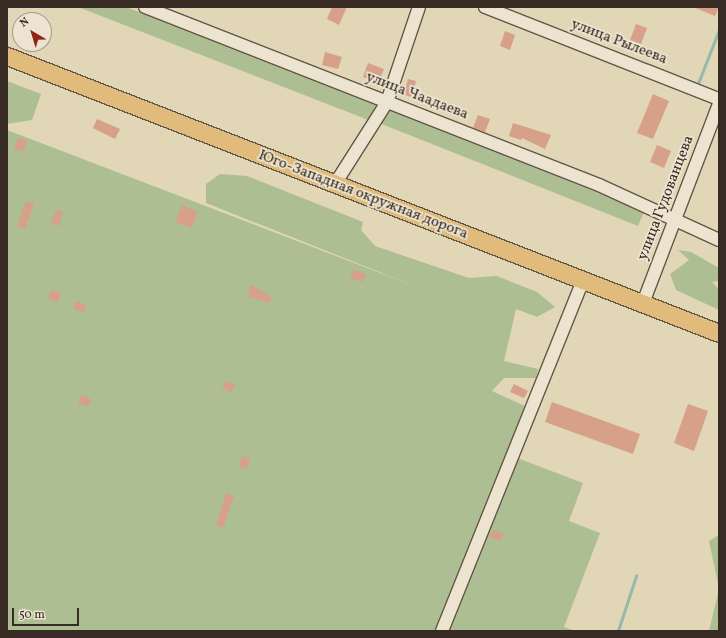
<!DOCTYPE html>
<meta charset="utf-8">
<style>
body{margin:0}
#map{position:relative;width:726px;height:638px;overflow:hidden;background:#e1d6b6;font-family:Vollkorn,serif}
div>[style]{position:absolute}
.green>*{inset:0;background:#adbf92}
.stream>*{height:2.5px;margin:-1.25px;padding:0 1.25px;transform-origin:1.25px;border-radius:1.25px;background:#95baa9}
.building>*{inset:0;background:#d7a089}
.roads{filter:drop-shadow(1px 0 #625648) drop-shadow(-1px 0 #625648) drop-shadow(0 1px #625648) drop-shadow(0 -1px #625648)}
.minor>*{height:12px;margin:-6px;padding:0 6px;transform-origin:6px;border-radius:6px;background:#ece4d0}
.highway>*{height:17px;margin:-8.5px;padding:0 8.5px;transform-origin:8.5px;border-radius:8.5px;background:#e0bb7b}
span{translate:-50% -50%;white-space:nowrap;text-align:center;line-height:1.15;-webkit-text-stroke:3.5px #ece4d0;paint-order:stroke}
.street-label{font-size:15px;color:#372b23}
.frame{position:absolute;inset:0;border:8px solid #372b23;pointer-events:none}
.north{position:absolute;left:12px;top:12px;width:40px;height:40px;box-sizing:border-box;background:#ece4d0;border:1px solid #a49a8b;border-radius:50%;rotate:322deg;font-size:11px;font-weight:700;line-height:16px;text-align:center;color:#372b23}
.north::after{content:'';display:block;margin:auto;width:14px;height:18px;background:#8f2418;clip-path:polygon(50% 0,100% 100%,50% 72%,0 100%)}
.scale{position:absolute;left:12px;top:608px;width:67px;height:18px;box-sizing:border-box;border:2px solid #372b23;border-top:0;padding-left:5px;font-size:12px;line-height:14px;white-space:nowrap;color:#372b23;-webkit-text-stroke:3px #ece4d0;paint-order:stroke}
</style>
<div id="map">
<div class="green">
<i style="clip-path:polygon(78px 7px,126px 7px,379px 105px,371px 121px)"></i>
<i style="clip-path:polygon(7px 81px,41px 94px,32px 120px,7px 124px)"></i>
<i style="clip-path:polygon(387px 109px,600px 193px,644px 212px,638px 226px,379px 123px)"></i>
<i style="clip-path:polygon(7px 130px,417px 287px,206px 203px,206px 184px,220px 174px,247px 176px,363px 222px,361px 230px,375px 246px,469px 278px,497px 276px,537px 292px,555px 307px,537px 317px,516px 309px,504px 361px,538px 369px,536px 378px,504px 378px,492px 391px,525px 406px,507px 454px,583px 483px,569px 521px,600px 533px,564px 627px,576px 631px,7px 631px)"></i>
<i style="clip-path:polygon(678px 250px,691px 252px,719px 268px,719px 281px,712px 282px,719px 289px,719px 310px,676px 290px,670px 274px,689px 260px)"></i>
<i style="clip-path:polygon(719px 535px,719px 631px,709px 631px,719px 589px,709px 541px)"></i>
</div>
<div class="stream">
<i style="left:697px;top:86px;width:60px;rotate:-68.6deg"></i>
<i style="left:618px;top:631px;width:58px;rotate:-71.9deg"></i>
</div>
<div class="building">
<i style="clip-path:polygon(332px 7px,347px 7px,339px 25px,327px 19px)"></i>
<i style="clip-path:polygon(693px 7px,719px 7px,715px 16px)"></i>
<i style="clip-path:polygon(636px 24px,647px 28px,641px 44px,630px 40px)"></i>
<i style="clip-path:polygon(505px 31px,515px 35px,510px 50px,500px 46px)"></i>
<i style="clip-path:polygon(325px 52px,342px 57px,338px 69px,322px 65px)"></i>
<i style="clip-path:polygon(368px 63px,384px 69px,379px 82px,363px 77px)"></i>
<i style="clip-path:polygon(408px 79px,416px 81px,412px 97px,404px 95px)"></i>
<i style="clip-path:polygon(653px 94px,669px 101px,653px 139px,637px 133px)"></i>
<i style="clip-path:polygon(478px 115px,490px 119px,485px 132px,473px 128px)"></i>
<i style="clip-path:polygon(97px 119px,120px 129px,115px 139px,93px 128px)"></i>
<i style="clip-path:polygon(513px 123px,551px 135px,545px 149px,522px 138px,521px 140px,509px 136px)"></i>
<i style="clip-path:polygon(18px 138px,27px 141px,23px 152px,14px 149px)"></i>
<i style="clip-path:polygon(657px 145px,671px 151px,664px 168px,650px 162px)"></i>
<i style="clip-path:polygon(26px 201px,34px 204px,25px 229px,17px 226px)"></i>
<i style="clip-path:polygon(182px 205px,198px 212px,192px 228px,175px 222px)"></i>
<i style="clip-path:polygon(56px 210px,63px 212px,59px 226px,51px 223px)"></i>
<i style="clip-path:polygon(353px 270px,366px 274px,363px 282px,350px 278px)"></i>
<i style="clip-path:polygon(251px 285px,272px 297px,269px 303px,247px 296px)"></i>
<i style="clip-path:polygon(51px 290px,61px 293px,58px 302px,48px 299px)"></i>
<i style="clip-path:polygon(76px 301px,86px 305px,84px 313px,73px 309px)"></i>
<i style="clip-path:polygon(226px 381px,235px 385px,231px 393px,222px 388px)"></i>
<i style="clip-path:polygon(514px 384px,528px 391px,524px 398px,510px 392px)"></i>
<i style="clip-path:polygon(81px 395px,91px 399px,88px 407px,78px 403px)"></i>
<i style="clip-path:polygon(552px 402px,640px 434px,633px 454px,545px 422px)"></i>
<i style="clip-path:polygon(688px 404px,708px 411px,694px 451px,674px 443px)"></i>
<i style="clip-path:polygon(242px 456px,250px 459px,247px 469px,239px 466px)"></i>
<i style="clip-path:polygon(226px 493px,234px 496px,223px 528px,216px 525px)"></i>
<i style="clip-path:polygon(493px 530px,504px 534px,501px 541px,490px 537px)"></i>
</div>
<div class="roads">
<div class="minor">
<i style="left:145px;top:7px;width:488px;rotate:21.4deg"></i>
<i style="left:599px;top:185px;width:132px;rotate:24.6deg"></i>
<i style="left:485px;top:7px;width:251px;rotate:21.5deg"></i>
<i style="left:335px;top:184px;width:97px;rotate:-57.6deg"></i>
<i style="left:387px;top:102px;width:100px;rotate:-71.4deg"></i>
<i style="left:643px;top:303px;width:213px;rotate:-69.1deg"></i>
<i style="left:442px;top:631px;width:378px;rotate:-68.1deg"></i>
</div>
<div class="highway">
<i style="left:7px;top:56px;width:764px;rotate:21.26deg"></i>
</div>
</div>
<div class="street-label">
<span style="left:619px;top:42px;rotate:21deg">улица Рылеева</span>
<span style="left:417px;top:96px;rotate:21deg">улица Чаадаева</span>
<span style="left:363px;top:195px;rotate:21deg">Юго-Западная окружная дорога</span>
<span style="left:666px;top:198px;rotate:-69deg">улица Гудованцева</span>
</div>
<div class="frame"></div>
<div class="north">N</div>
<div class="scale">50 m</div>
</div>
